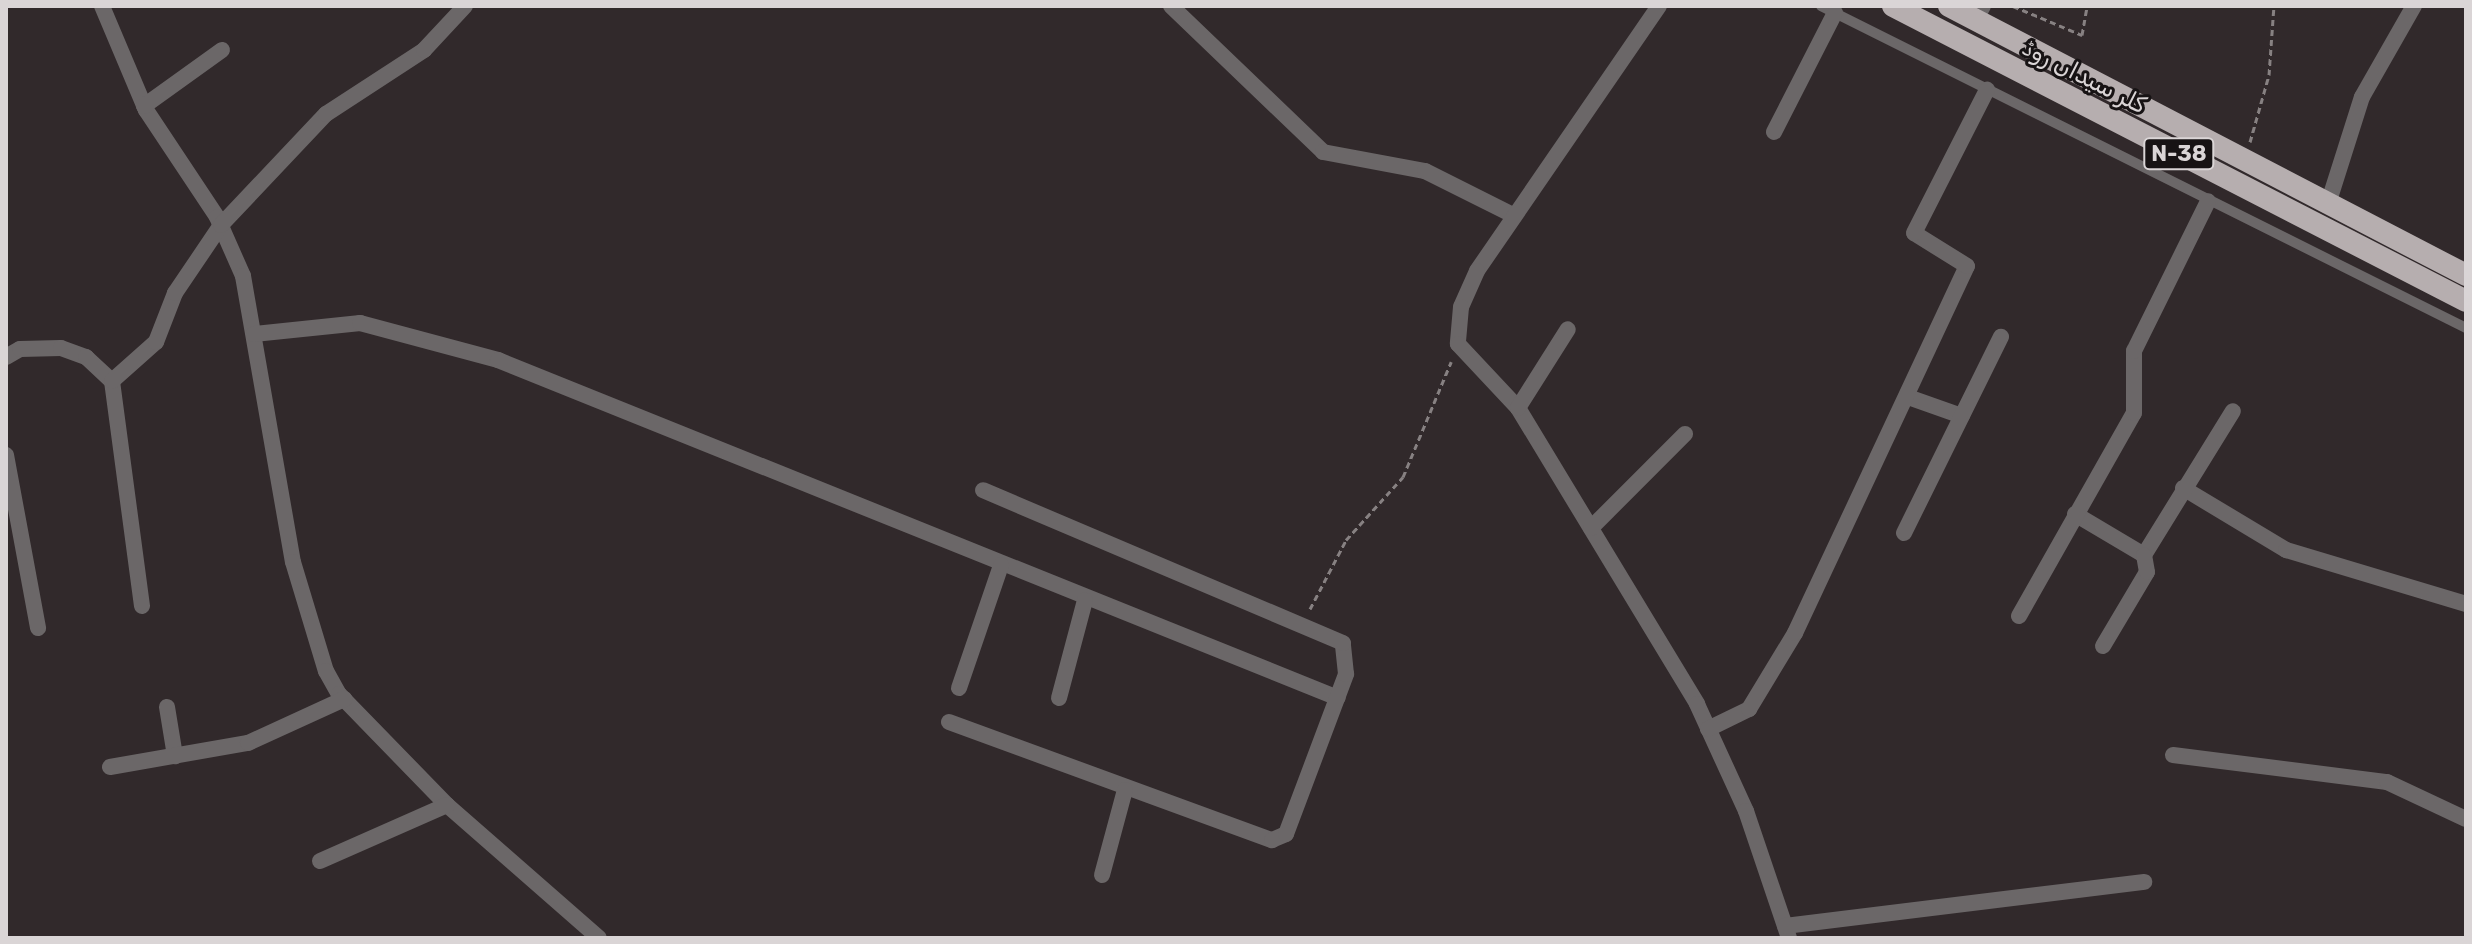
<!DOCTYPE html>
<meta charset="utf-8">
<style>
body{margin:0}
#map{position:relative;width:2472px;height:944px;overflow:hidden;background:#31292b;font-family:Rubik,"Noto Naskh Arabic",sans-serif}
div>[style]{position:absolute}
.path>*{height:3px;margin-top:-1.5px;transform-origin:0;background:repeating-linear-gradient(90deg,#878182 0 6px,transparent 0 10px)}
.service>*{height:10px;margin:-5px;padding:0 5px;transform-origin:5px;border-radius:5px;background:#6b6768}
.minor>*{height:16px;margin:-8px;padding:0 8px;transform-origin:8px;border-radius:8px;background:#6b6768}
.trunk>*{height:22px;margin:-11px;padding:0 11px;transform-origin:11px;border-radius:11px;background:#b6aeaf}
span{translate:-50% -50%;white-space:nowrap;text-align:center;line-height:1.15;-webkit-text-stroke:6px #171314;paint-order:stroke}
.shield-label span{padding:2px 6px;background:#171314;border:2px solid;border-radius:6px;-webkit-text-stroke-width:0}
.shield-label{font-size:22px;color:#dad5d6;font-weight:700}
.street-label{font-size:24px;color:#dad5d6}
.frame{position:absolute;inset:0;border:8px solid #dad5d6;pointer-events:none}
</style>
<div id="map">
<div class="path">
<i style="left:2013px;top:6px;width:75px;rotate:22.8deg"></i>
<i style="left:2082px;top:35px;width:29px;rotate:-80deg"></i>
<i style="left:2250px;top:142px;width:70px;rotate:-74.2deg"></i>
<i style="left:2269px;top:75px;width:69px;rotate:-85.9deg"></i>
<i style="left:1310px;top:609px;width:78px;rotate:-62.4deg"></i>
<i style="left:1346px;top:540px;width:85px;rotate:-47.9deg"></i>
<i style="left:1403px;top:477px;width:125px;rotate:-67.3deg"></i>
</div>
<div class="service">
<i style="left:1821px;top:6px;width:721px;rotate:26.53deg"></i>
</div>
<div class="minor">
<i style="left:102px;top:6px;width:113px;rotate:67.1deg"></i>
<i style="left:146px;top:110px;width:128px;rotate:56.4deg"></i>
<i style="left:217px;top:217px;width:64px;rotate:66.2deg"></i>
<i style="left:243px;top:276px;width:290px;rotate:80.1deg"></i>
<i style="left:293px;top:562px;width:114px;rotate:73.2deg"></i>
<i style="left:326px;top:671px;width:26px;rotate:61deg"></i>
<i style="left:339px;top:694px;width:155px;rotate:45.8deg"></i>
<i style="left:447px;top:805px;width:202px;rotate:41.2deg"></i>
<i style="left:1171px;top:6px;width:211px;rotate:43.8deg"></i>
<i style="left:1323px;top:152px;width:104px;rotate:10.6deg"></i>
<i style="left:1425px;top:171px;width:98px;rotate:26.6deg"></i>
<i style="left:1659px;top:6px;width:321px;rotate:124.5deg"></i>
<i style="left:1477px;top:271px;width:39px;rotate:114deg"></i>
<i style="left:1461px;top:307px;width:37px;rotate:95deg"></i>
<i style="left:1458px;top:344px;width:88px;rotate:46.8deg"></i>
<i style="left:1518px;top:408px;width:346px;rotate:58.8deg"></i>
<i style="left:1697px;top:704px;width:118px;rotate:65.4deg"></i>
<i style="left:1746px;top:811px;width:134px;rotate:71.3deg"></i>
<i style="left:1975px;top:21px;width:17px;rotate:-62deg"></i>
<i style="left:144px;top:106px;width:96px;rotate:-35.7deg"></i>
<i style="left:1774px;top:132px;width:134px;rotate:-62.9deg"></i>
<i style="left:2328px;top:204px;width:112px;rotate:-72.4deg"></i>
<i style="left:2362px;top:97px;width:105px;rotate:-60.3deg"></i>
<i style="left:254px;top:334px;width:107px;rotate:-5.9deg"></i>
<i style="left:360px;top:323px;width:143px;rotate:15deg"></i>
<i style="left:498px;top:360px;width:905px;rotate:21.92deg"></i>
<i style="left:6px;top:357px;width:16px;rotate:-30deg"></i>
<i style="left:20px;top:349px;width:41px;rotate:-1.4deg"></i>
<i style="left:61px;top:348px;width:27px;rotate:20deg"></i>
<i style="left:86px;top:357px;width:35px;rotate:43deg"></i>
<i style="left:1908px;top:397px;width:57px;rotate:19.4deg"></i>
<i style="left:1518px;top:408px;width:93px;rotate:-57.7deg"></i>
<i style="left:6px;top:455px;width:176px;rotate:79.5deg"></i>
<i style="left:2183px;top:488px;width:120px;rotate:31deg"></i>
<i style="left:2286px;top:550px;width:188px;rotate:16.7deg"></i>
<i style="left:2075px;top:514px;width:80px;rotate:30.7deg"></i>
<i style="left:2144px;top:555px;width:169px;rotate:-58.3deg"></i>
<i style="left:1591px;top:528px;width:133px;rotate:-45deg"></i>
<i style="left:1904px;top:533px;width:219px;rotate:-63.7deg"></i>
<i style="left:142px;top:606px;width:227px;rotate:-97.6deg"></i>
<i style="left:112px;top:381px;width:59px;rotate:-41.6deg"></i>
<i style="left:156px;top:342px;width:53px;rotate:-68.8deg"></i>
<i style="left:175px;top:293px;width:82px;rotate:-55.9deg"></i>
<i style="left:221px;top:225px;width:153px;rotate:-46.6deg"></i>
<i style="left:326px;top:114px;width:117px;rotate:-33.1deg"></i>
<i style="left:424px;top:50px;width:60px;rotate:-47deg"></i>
<i style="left:2019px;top:616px;width:233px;rotate:-60.5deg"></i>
<i style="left:2134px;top:413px;width:62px;rotate:-90deg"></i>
<i style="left:2134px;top:351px;width:167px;rotate:-63.7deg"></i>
<i style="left:2103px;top:646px;width:86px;rotate:-59.3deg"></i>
<i style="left:2147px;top:572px;width:17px;rotate:-100deg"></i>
<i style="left:959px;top:688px;width:130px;rotate:-71.1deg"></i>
<i style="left:1059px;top:698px;width:101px;rotate:-75.1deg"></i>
<i style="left:167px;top:707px;width:50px;rotate:80.7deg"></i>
<i style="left:949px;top:722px;width:344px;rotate:20.1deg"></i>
<i style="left:1272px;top:840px;width:15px;rotate:-23deg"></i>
<i style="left:1286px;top:834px;width:171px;rotate:-69.4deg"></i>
<i style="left:1346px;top:674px;width:31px;rotate:-96deg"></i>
<i style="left:1343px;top:643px;width:391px;rotate:-157deg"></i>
<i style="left:1708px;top:729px;width:46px;rotate:-26deg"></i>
<i style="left:1749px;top:709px;width:89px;rotate:-58.8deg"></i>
<i style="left:1795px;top:633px;width:405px;rotate:-64.9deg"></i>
<i style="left:1967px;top:266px;width:62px;rotate:-148.1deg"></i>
<i style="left:1914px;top:233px;width:161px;rotate:-63deg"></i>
<i style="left:2173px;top:755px;width:216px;rotate:7.2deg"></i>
<i style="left:2387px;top:782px;width:87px;rotate:25.1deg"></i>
<i style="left:110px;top:767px;width:140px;rotate:-9.9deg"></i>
<i style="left:248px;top:743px;width:106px;rotate:-24.6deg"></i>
<i style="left:320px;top:861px;width:139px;rotate:-23.8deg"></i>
<i style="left:1102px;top:875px;width:88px;rotate:-74.9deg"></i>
<i style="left:1785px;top:926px;width:362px;rotate:-7deg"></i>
</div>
<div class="trunk">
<i style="left:1893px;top:6px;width:644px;rotate:27.24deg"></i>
<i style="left:1949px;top:6px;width:583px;rotate:27.49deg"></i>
</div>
<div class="shield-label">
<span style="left:2179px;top:154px">N-38</span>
</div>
<div class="street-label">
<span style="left:2084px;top:77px;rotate:27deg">کلر سیداں روڈ</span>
</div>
<div class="frame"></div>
</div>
